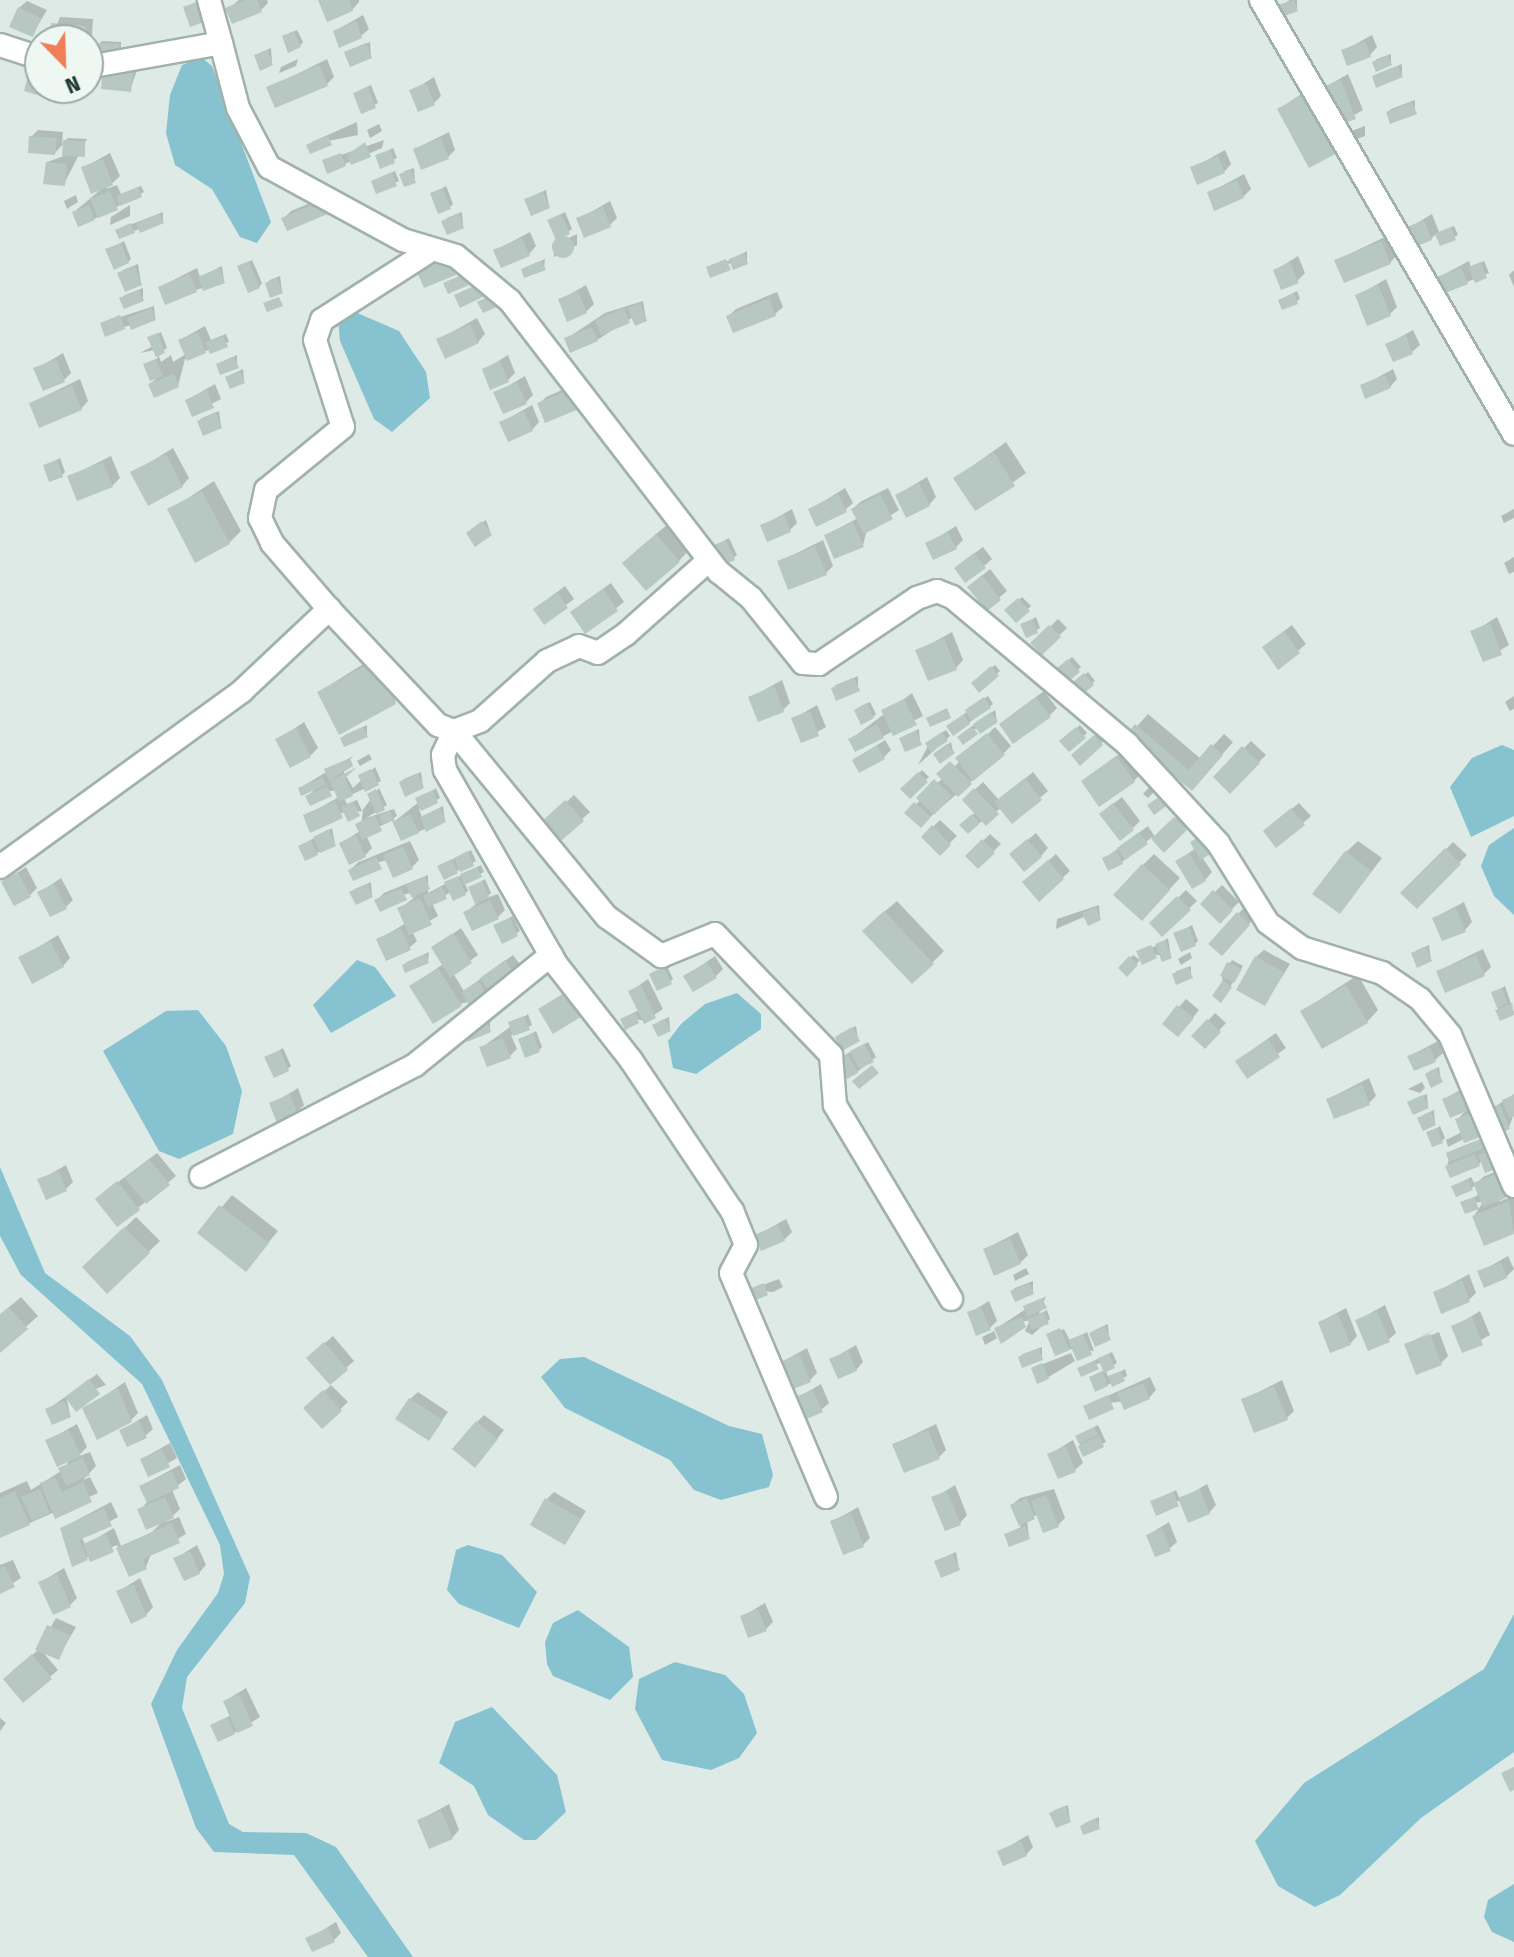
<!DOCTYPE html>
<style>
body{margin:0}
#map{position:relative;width:1514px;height:1957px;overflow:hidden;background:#deeae5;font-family:"Fira Sans Condensed",sans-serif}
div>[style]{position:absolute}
.water>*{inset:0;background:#86c2cf}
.shadow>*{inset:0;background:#0003}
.building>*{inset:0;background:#b7c7c1}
.round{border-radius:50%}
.roads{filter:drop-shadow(2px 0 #a1b1ac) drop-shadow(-2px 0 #a1b1ac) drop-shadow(0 2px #a1b1ac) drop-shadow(0 -2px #a1b1ac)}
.minor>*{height:22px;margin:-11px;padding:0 11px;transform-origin:11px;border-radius:11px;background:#fff}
span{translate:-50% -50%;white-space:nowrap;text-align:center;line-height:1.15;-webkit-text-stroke:7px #eff7f3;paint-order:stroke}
.north{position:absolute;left:24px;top:24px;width:80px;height:80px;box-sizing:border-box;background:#eff7f3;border:2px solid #9caba6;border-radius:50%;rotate:157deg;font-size:22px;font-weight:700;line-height:32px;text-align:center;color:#203933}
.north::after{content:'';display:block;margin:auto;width:28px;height:36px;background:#f07f56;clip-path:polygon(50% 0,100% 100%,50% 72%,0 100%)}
</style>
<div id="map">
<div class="water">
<i style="clip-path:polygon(201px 57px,212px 66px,271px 222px,257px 243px,240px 237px,212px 189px,175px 165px,166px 133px,170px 95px,182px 65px)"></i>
<i style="clip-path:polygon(355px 312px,399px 331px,426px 372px,430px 398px,392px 432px,374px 419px,340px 341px,338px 318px)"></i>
<i style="clip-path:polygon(1502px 745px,1514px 750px,1514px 816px,1471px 837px,1450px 787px,1472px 758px)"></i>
<i style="clip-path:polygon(1514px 828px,1514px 915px,1494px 896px,1481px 866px,1489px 845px)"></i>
<i style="clip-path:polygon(357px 960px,375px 967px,396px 996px,331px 1033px,313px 1005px)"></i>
<i style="clip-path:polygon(737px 993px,761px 1014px,761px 1029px,696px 1074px,673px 1068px,668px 1041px,681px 1024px,705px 1004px)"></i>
<i style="clip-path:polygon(198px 1010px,226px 1046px,242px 1091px,233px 1134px,179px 1159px,159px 1151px,103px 1051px,166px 1011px)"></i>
<i style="clip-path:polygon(0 1167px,45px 1273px,130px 1336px,162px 1380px,250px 1577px,245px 1603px,187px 1677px,182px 1708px,229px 1824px,243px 1832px,306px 1833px,336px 1847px,413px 1957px,368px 1957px,294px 1855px,214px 1852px,196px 1828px,151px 1704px,177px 1650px,218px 1593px,224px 1574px,220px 1545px,142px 1384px,21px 1275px,0 1236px)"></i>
<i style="clip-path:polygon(584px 1357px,729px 1426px,762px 1434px,773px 1475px,769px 1487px,721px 1500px,694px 1490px,670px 1460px,565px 1408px,541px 1377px,560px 1359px)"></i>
<i style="clip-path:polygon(468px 1545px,502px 1555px,537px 1592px,519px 1628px,459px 1604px,447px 1590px,456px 1550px)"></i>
<i style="clip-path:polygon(578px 1610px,629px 1647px,633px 1677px,610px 1700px,553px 1676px,547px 1664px,545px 1642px,553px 1623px)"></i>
<i style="clip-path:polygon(1514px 1614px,1514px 1752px,1421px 1818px,1340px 1895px,1315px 1907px,1278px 1886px,1255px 1841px,1304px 1783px,1484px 1669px)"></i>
<i style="clip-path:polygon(675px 1662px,725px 1675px,744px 1694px,757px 1733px,739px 1758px,711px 1770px,662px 1760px,635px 1709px,639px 1679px)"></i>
<i style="clip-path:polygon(492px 1707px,557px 1775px,566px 1812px,536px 1840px,524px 1840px,488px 1815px,474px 1786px,439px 1763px,455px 1722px)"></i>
<i style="clip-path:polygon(1514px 1884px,1514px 1942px,1492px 1932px,1484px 1917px,1488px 1900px)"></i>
</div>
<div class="shadow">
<i style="clip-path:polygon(239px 0,267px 0,268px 3px,261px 10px,228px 9px)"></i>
<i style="clip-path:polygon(321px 0,359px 0,359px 2px,352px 10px)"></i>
<i style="clip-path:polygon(1297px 0,1297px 9px,1280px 6px,1290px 0)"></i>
<i style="clip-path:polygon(27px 1px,47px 10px,32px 35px,19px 8px)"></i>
<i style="clip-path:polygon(363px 15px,369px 29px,361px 36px,335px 31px)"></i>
<i style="clip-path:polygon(60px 17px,93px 19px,92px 35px,51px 40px)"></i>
<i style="clip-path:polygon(297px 30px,303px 42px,300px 46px,284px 37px)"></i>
<i style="clip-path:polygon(1372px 35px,1377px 47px,1370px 55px,1343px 51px)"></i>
<i style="clip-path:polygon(121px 42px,121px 51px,99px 44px,102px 41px)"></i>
<i style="clip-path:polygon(370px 42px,371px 56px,350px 50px)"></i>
<i style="clip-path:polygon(271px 48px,272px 63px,256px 56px,260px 53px)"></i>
<i style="clip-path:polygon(1391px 54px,1391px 63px,1374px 62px,1377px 59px)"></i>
<i style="clip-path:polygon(298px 59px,296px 66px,279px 73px,281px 67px)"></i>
<i style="clip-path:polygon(327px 59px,334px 77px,327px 84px,269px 88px)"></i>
<i style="clip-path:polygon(140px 62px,130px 90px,103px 87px)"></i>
<i style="clip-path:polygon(1402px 64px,1402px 75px,1374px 77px,1377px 74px)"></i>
<i style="clip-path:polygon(1348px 74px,1363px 110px,1340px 123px,1349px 132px,1365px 126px,1365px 136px,1349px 142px,1279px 109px,1318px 83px,1322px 89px)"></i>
<i style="clip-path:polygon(434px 77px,441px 96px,434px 103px,412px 91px)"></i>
<i style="clip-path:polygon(371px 85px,378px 103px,362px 111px,358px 91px)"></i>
<i style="clip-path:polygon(1415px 100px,1415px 112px,1388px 112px,1391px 109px)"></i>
<i style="clip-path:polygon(357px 122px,358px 135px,309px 145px,312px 142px)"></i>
<i style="clip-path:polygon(379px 124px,382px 131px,370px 138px,367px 130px)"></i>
<i style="clip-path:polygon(38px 130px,63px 132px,62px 144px,68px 138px,87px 139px,64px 184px,47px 162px,64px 156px,64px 143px,55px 153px,31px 137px)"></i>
<i style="clip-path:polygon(449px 132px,455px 150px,448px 157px,415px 149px)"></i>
<i style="clip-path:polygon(384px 140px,382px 148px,345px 164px,324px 161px)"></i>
<i style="clip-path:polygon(393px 148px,397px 158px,381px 166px,377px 156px)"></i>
<i style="clip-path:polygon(1225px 150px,1231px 164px,1224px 172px,1193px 168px)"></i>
<i style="clip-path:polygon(110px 153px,120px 176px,106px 189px,117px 185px,121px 194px,141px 186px,144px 192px,94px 219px,74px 212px,105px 186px,83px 168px)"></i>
<i style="clip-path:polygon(414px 168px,415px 181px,402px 174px,405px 171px)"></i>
<i style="clip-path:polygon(395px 171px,399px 181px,377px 191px,374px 181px)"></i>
<i style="clip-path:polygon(1244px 174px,1251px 189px,1243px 197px,1209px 193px)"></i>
<i style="clip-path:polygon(446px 186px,453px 204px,450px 207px,432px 194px)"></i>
<i style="clip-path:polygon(546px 190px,549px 206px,527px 200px,530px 197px)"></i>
<i style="clip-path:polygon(332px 194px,288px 228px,284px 218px,291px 211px)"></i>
<i style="clip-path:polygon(76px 195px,78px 202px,67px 209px,64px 201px)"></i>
<i style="clip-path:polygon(610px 201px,617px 218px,610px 225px,579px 219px)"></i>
<i style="clip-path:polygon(130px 205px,130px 216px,110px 225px,111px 217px)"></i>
<i style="clip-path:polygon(163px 212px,163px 221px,134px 231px,117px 230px)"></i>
<i style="clip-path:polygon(462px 212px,463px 226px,444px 221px,447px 218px)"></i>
<i style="clip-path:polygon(565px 212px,572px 229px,568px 232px,550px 220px)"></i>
<i style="clip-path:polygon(1432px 214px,1439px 232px,1454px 226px,1458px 235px,1441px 244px,1437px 233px,1431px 239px,1409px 228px)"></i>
<i style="clip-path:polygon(530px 232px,536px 246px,529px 254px,496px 250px)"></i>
<i style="clip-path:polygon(577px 234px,577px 245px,554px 257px,554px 245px)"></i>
<i style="clip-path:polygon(1389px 235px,1397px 255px,1390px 263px,1337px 260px)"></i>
<i style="clip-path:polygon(124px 241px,131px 259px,128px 262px,108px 250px)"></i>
<i style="clip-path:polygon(747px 251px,747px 262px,712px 265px,731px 260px)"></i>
<i style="clip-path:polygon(456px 253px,462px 266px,454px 273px,419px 273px)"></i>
<i style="clip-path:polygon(1298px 256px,1305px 273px,1297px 281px,1276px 270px)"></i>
<i style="clip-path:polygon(545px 259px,544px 268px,523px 270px,526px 267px)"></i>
<i style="clip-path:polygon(252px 260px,262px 283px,259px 287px,240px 267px)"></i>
<i style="clip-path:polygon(1469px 261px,1471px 268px,1484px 261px,1489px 273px,1467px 282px,1439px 277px)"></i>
<i style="clip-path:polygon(138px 264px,141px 283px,120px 273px,123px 270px)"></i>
<i style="clip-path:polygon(222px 266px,224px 281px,196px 290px,160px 287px,197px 268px,200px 277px)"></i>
<i style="clip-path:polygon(1514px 270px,1514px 287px,1509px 275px)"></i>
<i style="clip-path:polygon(280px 276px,282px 291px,267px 284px,270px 280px)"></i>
<i style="clip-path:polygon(1386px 279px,1397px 307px,1390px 314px,1357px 296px)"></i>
<i style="clip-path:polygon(586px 285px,594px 304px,586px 312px,560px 300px)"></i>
<i style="clip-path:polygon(143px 288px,143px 299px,122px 298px,125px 295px)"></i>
<i style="clip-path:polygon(1297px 291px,1300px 299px,1283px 308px,1280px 300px)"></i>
<i style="clip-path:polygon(777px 292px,783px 307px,775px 314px,734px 330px,728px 317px,736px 309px)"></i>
<i style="clip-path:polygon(643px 301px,646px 319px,633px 317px,597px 340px,566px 339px,605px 313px)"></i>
<i style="clip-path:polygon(154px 306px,155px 318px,124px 327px,102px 323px)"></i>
<i style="clip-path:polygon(477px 318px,485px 334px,478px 342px,438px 340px)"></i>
<i style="clip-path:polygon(205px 326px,211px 340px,226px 334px,229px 342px,185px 359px,178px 386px,150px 384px,160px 375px,145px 365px,158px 358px,155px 350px,140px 353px,153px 346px,150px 338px,161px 332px,167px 348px,158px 354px,161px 362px,171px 355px,173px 362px,186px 354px,180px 340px)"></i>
<i style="clip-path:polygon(1413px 330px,1420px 345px,1412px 352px,1388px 344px)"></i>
<i style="clip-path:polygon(63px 353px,71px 373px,64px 380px,36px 369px)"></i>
<i style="clip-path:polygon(237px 355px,237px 366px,218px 365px,221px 362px)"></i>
<i style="clip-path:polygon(508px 355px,515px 373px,508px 380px,484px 370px)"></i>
<i style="clip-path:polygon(243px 369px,244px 381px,227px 378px,230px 375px)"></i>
<i style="clip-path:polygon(1393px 369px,1397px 379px,1390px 387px,1362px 386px)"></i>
<i style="clip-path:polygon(525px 376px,533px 395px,525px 403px,496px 393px)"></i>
<i style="clip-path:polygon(80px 379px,88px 401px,81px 409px,31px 403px)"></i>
<i style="clip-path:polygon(578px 383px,578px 407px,539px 404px,546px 397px)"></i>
<i style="clip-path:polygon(215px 384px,221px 399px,193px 414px,187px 400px)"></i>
<i style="clip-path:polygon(532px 405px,539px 422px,532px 430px,502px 422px)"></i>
<i style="clip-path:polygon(219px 411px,221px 426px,199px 421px,202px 418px)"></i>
<i style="clip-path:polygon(1006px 442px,1026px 473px,975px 509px,956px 478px)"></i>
<i style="clip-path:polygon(173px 448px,189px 478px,182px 486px,133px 473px)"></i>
<i style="clip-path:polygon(111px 456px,120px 478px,112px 486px,69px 477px)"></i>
<i style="clip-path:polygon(60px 458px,65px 472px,62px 475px,45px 466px)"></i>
<i style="clip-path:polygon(927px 477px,936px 497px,929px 505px,897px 495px)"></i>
<i style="clip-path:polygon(214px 481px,241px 531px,229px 543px,170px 510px)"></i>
<i style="clip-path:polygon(845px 488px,853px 503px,845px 510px,810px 510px)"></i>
<i style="clip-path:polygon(888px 488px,899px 510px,867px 530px,863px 545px,826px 535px,858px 518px,853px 509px,860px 502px)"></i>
<i style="clip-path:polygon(792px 509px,797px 523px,790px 530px,762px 526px)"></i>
<i style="clip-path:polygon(1514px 509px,1514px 518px,1504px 523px,1501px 516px)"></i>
<i style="clip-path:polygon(486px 520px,491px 534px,471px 530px)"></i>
<i style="clip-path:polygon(668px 524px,690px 549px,679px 561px,636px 551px)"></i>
<i style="clip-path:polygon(956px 526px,963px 540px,956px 547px,927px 544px)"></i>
<i style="clip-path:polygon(729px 538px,737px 555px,733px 558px,712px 548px)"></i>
<i style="clip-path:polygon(823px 540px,833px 566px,826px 573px,779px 562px)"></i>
<i style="clip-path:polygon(983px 547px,992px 559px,984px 566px,964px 561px)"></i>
<i style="clip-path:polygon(1514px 557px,1514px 572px,1509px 574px,1504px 563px)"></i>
<i style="clip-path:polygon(990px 569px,1007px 591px,987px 608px,977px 580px)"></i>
<i style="clip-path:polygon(611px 583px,624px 602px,586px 631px,580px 605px)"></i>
<i style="clip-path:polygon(565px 586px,574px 599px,544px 622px,535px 609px)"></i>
<i style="clip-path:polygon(1022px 597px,1031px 606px,1016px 620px,1007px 611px)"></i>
<i style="clip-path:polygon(1036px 617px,1040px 628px,1027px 635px,1022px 625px)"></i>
<i style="clip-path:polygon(1497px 617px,1509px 645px,1484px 660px,1473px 632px)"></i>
<i style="clip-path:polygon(1058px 619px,1067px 628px,1042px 652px,1033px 643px)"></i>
<i style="clip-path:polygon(1292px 625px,1306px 644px,1279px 667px,1272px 640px)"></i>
<i style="clip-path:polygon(952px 632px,963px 660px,956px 668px,918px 651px)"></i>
<i style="clip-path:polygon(1072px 657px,1081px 667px,1067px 681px,1057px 670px)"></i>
<i style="clip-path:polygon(371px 659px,396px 702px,340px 732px,319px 692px)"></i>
<i style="clip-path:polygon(995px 665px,1000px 671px,979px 690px,973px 683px)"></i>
<i style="clip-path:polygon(1088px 672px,1095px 681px,1083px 691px,1076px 682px)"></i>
<i style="clip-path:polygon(858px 676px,858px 689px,833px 688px,836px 685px)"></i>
<i style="clip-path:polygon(782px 680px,790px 703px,783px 710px,750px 698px)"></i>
<i style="clip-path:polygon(1044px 691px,1057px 708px,1050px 715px,1009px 717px)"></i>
<i style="clip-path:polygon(912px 693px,923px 716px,856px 750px,851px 739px)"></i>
<i style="clip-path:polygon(988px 696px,993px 704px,969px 723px,952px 723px)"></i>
<i style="clip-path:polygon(1514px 696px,1514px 709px,1510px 711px,1505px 702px)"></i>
<i style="clip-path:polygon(870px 702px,876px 714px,873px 717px,859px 707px)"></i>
<i style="clip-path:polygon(817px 705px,826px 727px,802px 741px,793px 719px)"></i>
<i style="clip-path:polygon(995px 710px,997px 721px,962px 734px,979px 721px)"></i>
<i style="clip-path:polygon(1148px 714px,1201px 759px,1224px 734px,1233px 742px,1192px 789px,1129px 735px)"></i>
<i style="clip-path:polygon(304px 722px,318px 748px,310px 756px,277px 740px)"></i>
<i style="clip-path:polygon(367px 725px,367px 735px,342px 738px,345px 735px)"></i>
<i style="clip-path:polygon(1080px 725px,1087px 733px,1069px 750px,1062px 741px)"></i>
<i style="clip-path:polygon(995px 727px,1011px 746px,1004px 753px,921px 825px,907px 813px)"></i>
<i style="clip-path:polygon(919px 729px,920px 743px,901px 739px,904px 736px)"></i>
<i style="clip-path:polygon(1102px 729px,1109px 736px,1081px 763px,1073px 756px)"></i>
<i style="clip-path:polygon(946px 730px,950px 736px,918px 765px,931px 740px)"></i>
<i style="clip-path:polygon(885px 740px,891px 750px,884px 757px,854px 760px)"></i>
<i style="clip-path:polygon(1251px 741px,1266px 755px,1230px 791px,1215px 777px)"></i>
<i style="clip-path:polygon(951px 742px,953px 752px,939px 751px)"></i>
<i style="clip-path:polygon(1125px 750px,1141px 773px,1134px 781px,1083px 781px)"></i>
<i style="clip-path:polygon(369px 754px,372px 759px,360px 766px,357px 761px)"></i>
<i style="clip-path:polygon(353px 756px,342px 769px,353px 788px,375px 767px,381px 781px,344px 798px,347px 804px,357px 800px,362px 811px,379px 788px,387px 805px,366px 818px,394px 809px,397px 816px,366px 835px,372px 848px,359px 862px,410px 841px,419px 860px,412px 867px,387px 860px,350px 870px,364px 857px,341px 843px,360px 831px,363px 811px,305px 816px,339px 797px,336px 790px,308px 796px,317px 787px,300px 788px)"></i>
<i style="clip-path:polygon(922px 770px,929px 777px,910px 796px,903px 789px)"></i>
<i style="clip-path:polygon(421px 772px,423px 787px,401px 782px,404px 779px)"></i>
<i style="clip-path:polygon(1033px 772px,1048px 791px,1012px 821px,1001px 808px,968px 831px,962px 825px,976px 812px,964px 800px,983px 782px,999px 800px)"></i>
<i style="clip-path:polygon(1154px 782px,1159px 787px,1148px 798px,1143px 794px)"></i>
<i style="clip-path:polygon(436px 788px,440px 798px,419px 809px,422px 817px,443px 806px,445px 821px,418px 832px,394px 822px)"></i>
<i style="clip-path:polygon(574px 795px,590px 812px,582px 819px,540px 826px)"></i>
<i style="clip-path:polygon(1122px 797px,1140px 821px,1133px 828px,1109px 807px)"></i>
<i style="clip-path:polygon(1299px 803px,1311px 816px,1303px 823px,1273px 824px)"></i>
<i style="clip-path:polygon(1183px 811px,1193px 821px,1164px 850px,1152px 837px,1122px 862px,1108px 856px,1148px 826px,1155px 837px)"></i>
<i style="clip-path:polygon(940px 820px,957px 836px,940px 853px,923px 837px)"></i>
<i style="clip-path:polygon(332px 828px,335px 844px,317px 853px,300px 846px)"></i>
<i style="clip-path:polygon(1036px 833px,1048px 848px,1041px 856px,1019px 847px)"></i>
<i style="clip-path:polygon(990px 834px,1001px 844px,978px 866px,968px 856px)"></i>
<i style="clip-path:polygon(1358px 841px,1382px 858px,1340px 912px,1346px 852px)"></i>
<i style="clip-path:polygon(1453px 842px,1467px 855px,1416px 906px,1403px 893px)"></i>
<i style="clip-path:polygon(1196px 848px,1212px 872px,1205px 880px,1178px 861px)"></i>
<i style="clip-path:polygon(471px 850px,476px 861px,445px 877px,440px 866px)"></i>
<i style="clip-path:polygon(1056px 854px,1070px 871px,1039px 899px,1032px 875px)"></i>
<i style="clip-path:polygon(1154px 854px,1180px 878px,1153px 907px,1143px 865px)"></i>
<i style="clip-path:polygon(481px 865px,484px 872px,464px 882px,468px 890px,485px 879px,491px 893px,484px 899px,498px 894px,505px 910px,498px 917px,465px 913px,477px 903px,470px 888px,465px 894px,451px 892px,432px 903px,438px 916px,412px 931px,417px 941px,409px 948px,378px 940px,406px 923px,399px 909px,414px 898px,411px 893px,377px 900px,384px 893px,428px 875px,428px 893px)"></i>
<i style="clip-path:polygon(26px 867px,37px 888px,30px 895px,3px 882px)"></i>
<i style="clip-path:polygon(61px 878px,73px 900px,66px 907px,39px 893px)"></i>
<i style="clip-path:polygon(371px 882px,372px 896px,352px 892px,355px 889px)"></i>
<i style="clip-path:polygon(1222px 885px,1239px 902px,1220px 921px,1203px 904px)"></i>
<i style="clip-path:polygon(1186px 890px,1197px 901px,1162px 934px,1152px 923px)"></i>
<i style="clip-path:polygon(897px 901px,944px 951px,932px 963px,876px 919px)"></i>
<i style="clip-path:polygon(1464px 902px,1472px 922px,1465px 930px,1434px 918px)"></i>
<i style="clip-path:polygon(1099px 905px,1100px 918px,1086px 916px,1056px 929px,1057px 919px)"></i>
<i style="clip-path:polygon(1245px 907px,1256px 916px,1229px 946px,1238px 914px)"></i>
<i style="clip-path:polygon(513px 916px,520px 931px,503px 941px,499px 923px)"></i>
<i style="clip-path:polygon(1192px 925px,1198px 941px,1195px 944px,1176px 934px)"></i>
<i style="clip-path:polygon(461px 928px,478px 955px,453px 973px,464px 991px,513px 955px,522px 967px,488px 997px,460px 1004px,411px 987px,443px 964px,433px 948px)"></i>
<i style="clip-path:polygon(58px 935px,70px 958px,63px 966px,21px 958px)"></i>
<i style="clip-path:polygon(1168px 938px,1171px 957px,1138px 952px,1156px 946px)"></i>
<i style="clip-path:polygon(1429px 945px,1431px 960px,1414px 953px,1417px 950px)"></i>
<i style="clip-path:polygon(1483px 949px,1491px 967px,1483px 975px,1438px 971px)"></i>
<i style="clip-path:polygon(1264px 950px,1290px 964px,1265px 1004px,1256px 957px)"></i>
<i style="clip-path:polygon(429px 952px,428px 961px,404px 965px,407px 962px)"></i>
<i style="clip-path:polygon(1190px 952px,1192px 958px,1181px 965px,1178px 959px)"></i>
<i style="clip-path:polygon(1133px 955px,1140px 960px,1127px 974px,1121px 968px)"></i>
<i style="clip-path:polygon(715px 956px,723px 969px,716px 976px,686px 976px)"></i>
<i style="clip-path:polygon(1232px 960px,1243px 966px,1224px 997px,1222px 975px)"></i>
<i style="clip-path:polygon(667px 966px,673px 979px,670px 982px,654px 972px)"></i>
<i style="clip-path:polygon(1191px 966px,1191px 976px,1174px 974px,1177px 971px)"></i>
<i style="clip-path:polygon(1358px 975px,1378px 1010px,1367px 1022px,1302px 1011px)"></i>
<i style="clip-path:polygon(648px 979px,663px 1009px,645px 1021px,626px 1017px,639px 1010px,631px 991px)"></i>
<i style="clip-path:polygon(1505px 986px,1514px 1013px,1501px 1018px,1493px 993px)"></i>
<i style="clip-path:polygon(1186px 999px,1199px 1010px,1185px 1027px,1165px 1023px)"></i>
<i style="clip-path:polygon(1215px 1013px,1226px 1023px,1205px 1046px,1194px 1036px)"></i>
<i style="clip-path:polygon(528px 1014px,532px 1025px,511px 1035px,517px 1049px,510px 1056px,481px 1048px)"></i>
<i style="clip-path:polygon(669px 1017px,670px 1029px,658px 1022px)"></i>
<i style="clip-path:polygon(490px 1018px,490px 1030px,465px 1030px)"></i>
<i style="clip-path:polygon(856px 1026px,858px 1039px,840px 1034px)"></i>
<i style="clip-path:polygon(536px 1031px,542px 1047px,539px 1050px,520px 1040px)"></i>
<i style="clip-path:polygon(1276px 1033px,1286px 1048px,1247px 1076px,1237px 1061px)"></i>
<i style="clip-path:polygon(1438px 1041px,1443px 1053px,1435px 1060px,1410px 1056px)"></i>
<i style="clip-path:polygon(868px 1042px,876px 1057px,857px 1072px,838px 1059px)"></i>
<i style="clip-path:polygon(283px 1048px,291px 1066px,288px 1069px,267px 1057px)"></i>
<i style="clip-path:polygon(1439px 1067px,1441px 1081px,1427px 1074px,1430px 1071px)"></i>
<i style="clip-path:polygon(1369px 1078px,1376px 1096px,1369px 1103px,1328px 1099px)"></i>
<i style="clip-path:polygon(1422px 1082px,1425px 1088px,1414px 1099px,1427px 1094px,1428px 1107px,1410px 1103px,1420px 1093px,1408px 1089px)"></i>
<i style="clip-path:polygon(1473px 1083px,1480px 1099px,1469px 1110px,1478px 1107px,1487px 1127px,1448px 1147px,1446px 1140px,1462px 1132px,1457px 1120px,1468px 1108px,1444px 1099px)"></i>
<i style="clip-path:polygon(298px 1088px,304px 1105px,297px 1112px,272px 1104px)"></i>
<i style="clip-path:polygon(1514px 1094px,1514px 1114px,1509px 1127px,1490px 1110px)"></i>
<i style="clip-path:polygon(1434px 1110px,1435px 1123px,1420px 1118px,1423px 1115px)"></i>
<i style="clip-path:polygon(1440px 1126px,1445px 1138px,1442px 1141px,1428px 1133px)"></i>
<i style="clip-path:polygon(1486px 1137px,1484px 1152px,1494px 1148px,1479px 1164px,1447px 1167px,1451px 1151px)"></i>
<i style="clip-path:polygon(157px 1153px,176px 1176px,138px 1208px,105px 1192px)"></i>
<i style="clip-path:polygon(66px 1165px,73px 1182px,66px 1189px,40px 1180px)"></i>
<i style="clip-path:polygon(1504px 1168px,1512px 1189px,1498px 1202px,1514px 1196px,1514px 1232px,1485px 1244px,1474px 1216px,1483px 1202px,1463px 1203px,1480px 1194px,1476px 1184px,1472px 1188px,1454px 1186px,1471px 1177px,1475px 1185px,1483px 1177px)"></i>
<i style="clip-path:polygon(232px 1195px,278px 1231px,246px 1269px,200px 1233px)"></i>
<i style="clip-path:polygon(136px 1217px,160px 1241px,108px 1291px,84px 1267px)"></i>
<i style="clip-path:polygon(786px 1219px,792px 1232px,784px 1240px,756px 1236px)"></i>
<i style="clip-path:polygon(1018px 1232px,1028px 1255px,1020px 1263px,985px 1249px)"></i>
<i style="clip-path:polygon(1508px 1256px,1514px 1269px,1506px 1277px,1480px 1272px)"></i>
<i style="clip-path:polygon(1026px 1268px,1029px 1274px,1015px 1281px,1013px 1275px)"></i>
<i style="clip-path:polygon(1469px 1274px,1476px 1293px,1469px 1300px,1435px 1293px)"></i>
<i style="clip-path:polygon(779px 1279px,783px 1287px,773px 1292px,749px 1290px)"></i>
<i style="clip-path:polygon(1033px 1281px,1033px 1293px,1012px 1291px,1015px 1288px)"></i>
<i style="clip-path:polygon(1046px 1296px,1039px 1314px,1047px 1310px,1050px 1319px,1032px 1335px,1025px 1331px,1030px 1320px,997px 1328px)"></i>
<i style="clip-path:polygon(21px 1297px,38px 1316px,0 1350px,0 1315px)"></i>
<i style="clip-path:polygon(989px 1301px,997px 1321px,990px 1328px,969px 1313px)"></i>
<i style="clip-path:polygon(1385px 1305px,1396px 1333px,1388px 1340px,1358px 1320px)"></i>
<i style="clip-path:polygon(1346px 1308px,1357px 1336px,1350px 1344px,1320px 1322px)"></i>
<i style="clip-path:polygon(1480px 1311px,1490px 1335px,1463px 1350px,1454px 1327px)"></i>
<i style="clip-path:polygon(1108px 1324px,1109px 1338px,1091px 1333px,1095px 1330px)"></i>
<i style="clip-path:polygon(1437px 1328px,1412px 1343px,1439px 1332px,1448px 1356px,1441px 1363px,1406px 1345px)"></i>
<i style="clip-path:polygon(1064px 1329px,1070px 1341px,1087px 1332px,1094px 1351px,1068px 1349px,1049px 1335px)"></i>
<i style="clip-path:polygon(994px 1331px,997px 1338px,985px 1345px,982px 1337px)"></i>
<i style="clip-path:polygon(333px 1336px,354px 1361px,330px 1382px,316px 1351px)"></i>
<i style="clip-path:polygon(856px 1345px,863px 1362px,856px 1370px,832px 1359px)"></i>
<i style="clip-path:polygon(1042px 1347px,1042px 1358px,1020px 1357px,1023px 1354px)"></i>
<i style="clip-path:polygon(807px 1348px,817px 1373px,809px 1381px,782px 1362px)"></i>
<i style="clip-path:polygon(1112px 1352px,1117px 1363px,1105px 1370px,1109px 1378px,1125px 1369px,1127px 1376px,1107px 1385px,1091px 1377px,1105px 1370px,1102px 1363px,1083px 1366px)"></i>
<i style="clip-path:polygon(1071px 1353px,1075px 1361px,1047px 1378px,1033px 1368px)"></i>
<i style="clip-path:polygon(97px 1374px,106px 1385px,67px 1400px,70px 1415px,47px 1410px)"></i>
<i style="clip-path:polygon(1150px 1377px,1156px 1390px,1149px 1398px,1085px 1406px)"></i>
<i style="clip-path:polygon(1282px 1380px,1294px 1411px,1287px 1418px,1243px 1400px)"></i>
<i style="clip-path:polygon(125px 1382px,138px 1413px,130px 1421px,85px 1409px)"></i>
<i style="clip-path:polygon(821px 1384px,829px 1403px,821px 1410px,797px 1398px)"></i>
<i style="clip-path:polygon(331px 1385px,348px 1402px,322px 1426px,306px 1408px)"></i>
<i style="clip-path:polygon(418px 1392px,448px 1412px,429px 1438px,410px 1399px)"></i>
<i style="clip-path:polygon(147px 1415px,153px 1429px,145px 1436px,122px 1430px)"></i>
<i style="clip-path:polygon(484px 1415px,504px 1430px,482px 1458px,477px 1422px)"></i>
<i style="clip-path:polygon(77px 1424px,87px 1447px,77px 1457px,90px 1452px,96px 1466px,83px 1480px,90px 1477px,98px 1493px,0 1536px,0 1493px,27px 1481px,31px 1490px,61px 1471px,71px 1459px,47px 1441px)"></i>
<i style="clip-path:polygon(936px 1424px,946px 1450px,939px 1457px,895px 1444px)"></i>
<i style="clip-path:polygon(1098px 1425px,1106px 1442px,1084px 1454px,1077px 1436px)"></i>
<i style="clip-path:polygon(1073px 1440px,1083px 1463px,1075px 1470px,1050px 1454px)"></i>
<i style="clip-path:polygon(170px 1443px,177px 1458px,149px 1474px,142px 1459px)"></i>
<i style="clip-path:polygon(180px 1465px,186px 1479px,172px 1490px,180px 1509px,166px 1522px,179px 1517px,186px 1534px,151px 1554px,146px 1567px,130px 1574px,117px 1545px,86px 1558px,62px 1528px,111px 1502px,118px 1517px,82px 1537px,85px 1545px,114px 1528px,121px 1546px,150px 1534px,164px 1520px,140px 1510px,148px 1501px,141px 1486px)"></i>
<i style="clip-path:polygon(1207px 1484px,1216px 1505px,1209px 1513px,1181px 1501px,1153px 1502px,1176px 1490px,1180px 1500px)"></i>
<i style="clip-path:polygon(955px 1485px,967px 1515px,960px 1523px,934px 1498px)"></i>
<i style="clip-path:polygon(1054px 1489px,1065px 1518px,1058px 1525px,1038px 1514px,1027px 1520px,1029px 1537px,1006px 1534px,1021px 1527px,1012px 1505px,1020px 1498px)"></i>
<i style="clip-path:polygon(554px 1492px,586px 1511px,565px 1543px,547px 1499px)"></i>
<i style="clip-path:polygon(858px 1507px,870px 1538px,863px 1545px,832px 1522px)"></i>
<i style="clip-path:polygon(1169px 1522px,1177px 1542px,1169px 1549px,1148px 1535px)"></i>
<i style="clip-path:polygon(197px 1545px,206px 1565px,199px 1573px,176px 1558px)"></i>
<i style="clip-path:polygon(956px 1552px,959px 1569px,937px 1562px,940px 1559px)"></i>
<i style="clip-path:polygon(13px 1560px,21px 1578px,0 1591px,0 1565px)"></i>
<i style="clip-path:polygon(64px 1568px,77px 1598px,70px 1605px,41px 1582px)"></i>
<i style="clip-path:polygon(140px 1578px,153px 1607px,146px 1615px,119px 1591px)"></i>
<i style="clip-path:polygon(765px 1603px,773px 1622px,766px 1629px,742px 1617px)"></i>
<i style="clip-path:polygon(56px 1618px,76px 1627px,58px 1658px,42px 1651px,58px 1670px,23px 1700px,12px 1671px,37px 1651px)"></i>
<i style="clip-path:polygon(246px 1688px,260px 1717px,234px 1733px,213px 1725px,231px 1715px,225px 1701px)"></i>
<i style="clip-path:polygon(0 1718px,6px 1723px,0 1731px)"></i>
<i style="clip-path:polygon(449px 1804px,459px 1830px,452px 1838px,420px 1820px)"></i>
<i style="clip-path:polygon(1068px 1805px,1070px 1820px,1052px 1813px,1055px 1810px)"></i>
<i style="clip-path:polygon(1099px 1817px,1099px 1827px,1082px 1826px,1085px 1823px)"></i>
<i style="clip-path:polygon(1028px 1835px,1033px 1847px,1026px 1855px,1000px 1852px)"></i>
<i style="clip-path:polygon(336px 1922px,341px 1933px,334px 1940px,308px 1939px)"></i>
</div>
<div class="building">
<i style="clip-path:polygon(202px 0,212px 19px,190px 27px,183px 7px)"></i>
<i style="clip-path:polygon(245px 0,257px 0,262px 12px,232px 24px,225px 8px)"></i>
<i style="clip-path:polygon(318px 0,349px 0,353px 11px,327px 22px)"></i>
<i style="clip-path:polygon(1294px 0,1298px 11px,1282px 17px,1278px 5px)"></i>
<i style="clip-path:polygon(18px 7px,41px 18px,33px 37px,9px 27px)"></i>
<i style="clip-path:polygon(356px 21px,362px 38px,339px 48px,333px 31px)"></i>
<i style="clip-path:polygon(51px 23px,86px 26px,85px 40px,49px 40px)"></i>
<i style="clip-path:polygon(294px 31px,301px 47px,288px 53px,282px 36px)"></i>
<i style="clip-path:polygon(1365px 41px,1371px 57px,1347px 66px,1341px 50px)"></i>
<i style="clip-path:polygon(97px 43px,119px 44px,119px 56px,97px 55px)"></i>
<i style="clip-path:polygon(366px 43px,372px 58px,350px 67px,344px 52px)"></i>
<i style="clip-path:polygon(267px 50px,273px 65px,260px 71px,254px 55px)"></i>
<i style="clip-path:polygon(1388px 56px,1392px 65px,1376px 72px,1372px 62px)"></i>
<i style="clip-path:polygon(32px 61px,40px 63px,47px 98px,24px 91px)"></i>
<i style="clip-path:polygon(319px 65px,328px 86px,275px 108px,266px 87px)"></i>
<i style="clip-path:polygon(103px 66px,134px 69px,131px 92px,101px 89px)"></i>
<i style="clip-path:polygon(1398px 66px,1403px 77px,1376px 88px,1372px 76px)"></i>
<i style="clip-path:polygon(1341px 80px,1356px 119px,1335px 127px,1319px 88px)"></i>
<i style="clip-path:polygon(426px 83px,435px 105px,418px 112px,409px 90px)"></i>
<i style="clip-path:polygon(368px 87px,376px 108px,361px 114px,353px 93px)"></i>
<i style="clip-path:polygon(1306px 93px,1339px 152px,1309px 168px,1277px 109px)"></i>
<i style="clip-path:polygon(1412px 102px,1417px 114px,1390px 124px,1386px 112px)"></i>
<i style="clip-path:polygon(29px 136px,57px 138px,55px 155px,28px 153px)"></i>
<i style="clip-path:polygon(328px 136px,332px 145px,310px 154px,306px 145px)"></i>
<i style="clip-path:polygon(441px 138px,449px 159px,421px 170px,413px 149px)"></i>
<i style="clip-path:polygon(63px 140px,85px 141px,85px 157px,62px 156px)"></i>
<i style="clip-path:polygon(365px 142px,371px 157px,351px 165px,347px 155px)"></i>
<i style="clip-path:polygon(390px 150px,395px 163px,380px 169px,375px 155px)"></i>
<i style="clip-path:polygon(341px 153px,346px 166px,327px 174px,322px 160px)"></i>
<i style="clip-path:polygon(1218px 156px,1225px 173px,1197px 185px,1190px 167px)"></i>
<i style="clip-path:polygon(103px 159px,113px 185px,91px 194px,81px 167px)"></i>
<i style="clip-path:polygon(46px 162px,67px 164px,65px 186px,43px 184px)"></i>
<i style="clip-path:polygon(411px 170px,416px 183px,404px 187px,399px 174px)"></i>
<i style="clip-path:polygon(392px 172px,397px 186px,376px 194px,371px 181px)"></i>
<i style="clip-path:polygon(1237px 180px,1244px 198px,1214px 211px,1207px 192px)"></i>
<i style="clip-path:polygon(138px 187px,142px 197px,120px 206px,116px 196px)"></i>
<i style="clip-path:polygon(443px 188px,451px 209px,438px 214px,430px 193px)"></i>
<i style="clip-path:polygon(110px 191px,118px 210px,98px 218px,90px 199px)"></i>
<i style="clip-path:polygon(543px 192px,550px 208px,531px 216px,524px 199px)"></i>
<i style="clip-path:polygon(324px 200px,330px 213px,287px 231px,281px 218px)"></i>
<i style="clip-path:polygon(89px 205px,95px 220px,78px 227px,72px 212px)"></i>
<i style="clip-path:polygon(603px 207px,611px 227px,584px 238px,576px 218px)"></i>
<i style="clip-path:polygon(160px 214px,164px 223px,140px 233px,136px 223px)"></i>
<i style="clip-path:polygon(459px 214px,464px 228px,447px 235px,441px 221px)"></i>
<i style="clip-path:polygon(561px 214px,570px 234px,556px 240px,547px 220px)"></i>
<i style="clip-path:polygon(1424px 220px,1432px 240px,1415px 247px,1407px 227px)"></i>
<i style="clip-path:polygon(131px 223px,135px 233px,119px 239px,115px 230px)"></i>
<i style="clip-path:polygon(1451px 227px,1456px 240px,1440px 246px,1435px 234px)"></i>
<i class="round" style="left:552px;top:236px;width:22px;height:22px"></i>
<i style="clip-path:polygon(522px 238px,530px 256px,501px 268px,493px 250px)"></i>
<i style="clip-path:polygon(1381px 241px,1391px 264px,1344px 283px,1334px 260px)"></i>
<i style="clip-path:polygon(121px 243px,129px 263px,114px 270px,105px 249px)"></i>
<i style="clip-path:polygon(744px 253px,748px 264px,733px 270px,729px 259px)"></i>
<i style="clip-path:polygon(449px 259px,456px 275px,424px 288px,417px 272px)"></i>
<i style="clip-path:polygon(726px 259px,731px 270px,710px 278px,706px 267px)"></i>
<i style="clip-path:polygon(249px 261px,260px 288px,248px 293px,237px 266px)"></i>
<i style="clip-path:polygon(542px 261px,546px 270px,524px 278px,521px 269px)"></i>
<i style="clip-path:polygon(1290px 262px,1299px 283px,1281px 290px,1273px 270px)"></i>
<i style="clip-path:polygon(1481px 262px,1487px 278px,1475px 283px,1468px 267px)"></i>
<i style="clip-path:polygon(135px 266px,142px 285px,125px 292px,117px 273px)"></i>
<i style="clip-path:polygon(1461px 267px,1468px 284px,1443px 294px,1437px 277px)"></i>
<i style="clip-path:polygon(219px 268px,225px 283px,203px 291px,198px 277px)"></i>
<i style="clip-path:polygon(189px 274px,197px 292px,165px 305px,158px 287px)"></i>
<i style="clip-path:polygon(464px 274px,469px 285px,448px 294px,443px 283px)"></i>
<i style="clip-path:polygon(277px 278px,283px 293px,270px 298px,265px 283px)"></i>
<i style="clip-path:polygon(483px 282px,489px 294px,460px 308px,454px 295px)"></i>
<i style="clip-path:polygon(1378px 285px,1391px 316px,1367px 326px,1355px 295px)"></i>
<i style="clip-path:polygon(139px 290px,144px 301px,124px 309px,119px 298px)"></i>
<i style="clip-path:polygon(578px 291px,587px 313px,567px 322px,558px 299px)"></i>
<i style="clip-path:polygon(498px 292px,504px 304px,483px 313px,477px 302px)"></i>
<i style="clip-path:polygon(1294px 293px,1298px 304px,1282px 310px,1278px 300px)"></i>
<i style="clip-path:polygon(279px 297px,283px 306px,267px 312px,263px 303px)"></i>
<i style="clip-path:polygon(769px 298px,776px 316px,733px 333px,726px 316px)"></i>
<i style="clip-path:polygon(640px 303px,647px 321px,635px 326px,627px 308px)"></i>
<i style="clip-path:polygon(151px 308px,156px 320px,131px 330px,127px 318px)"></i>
<i style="clip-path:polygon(624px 308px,630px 323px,601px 335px,595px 320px)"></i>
<i style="clip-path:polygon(120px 315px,125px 329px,105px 337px,100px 323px)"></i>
<i style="clip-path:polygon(470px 324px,479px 343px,445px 359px,436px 339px)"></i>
<i style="clip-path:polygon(592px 327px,598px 341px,570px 353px,564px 338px)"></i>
<i style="clip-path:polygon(198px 332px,206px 353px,187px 361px,178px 340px)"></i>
<i style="clip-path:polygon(158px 333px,165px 353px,156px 357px,147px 337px)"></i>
<i style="clip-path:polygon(1406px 335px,1413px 354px,1393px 362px,1385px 344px)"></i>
<i style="clip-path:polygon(223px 336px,228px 347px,210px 354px,205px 343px)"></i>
<i style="clip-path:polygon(234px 357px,239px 368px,220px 375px,216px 364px)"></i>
<i style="clip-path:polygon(56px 359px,65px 382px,43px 391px,33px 368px)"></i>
<i style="clip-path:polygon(156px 359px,163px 376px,150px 381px,143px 364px)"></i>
<i style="clip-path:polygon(500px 361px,509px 382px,490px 390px,482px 369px)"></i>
<i style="clip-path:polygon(240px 371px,245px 383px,230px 389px,225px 377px)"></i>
<i style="clip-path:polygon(174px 374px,179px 387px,154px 398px,148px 384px)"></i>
<i style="clip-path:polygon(1385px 375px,1391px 388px,1365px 399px,1360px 385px)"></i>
<i style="clip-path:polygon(517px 382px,527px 404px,503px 414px,493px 392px)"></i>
<i style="clip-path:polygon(72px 385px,82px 410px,39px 428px,29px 403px)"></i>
<i style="clip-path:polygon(571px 389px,579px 409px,545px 423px,537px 403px)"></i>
<i style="clip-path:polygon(207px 390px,214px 408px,192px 417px,185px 400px)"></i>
<i style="clip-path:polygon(524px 411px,533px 431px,508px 442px,499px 422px)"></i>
<i style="clip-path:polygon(216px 413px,222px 428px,203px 436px,197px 421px)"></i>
<i style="clip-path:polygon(994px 452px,1015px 486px,975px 511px,953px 478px)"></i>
<i style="clip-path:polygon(166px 454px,183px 487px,148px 506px,130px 472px)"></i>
<i style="clip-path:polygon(57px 460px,63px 477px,49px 482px,43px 465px)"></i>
<i style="clip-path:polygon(103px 462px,113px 487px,77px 501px,67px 476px)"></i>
<i style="clip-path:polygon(919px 483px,930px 506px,906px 518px,895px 495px)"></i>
<i style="clip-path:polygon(202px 491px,230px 544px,195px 563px,167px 509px)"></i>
<i style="clip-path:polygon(838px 494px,847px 512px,816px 527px,808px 509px)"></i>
<i style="clip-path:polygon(880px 494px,893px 519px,864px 534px,851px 509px)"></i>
<i style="clip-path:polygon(784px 515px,791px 532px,767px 542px,760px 525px)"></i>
<i style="clip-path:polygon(482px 521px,492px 535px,475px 547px,466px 533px)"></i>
<i style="clip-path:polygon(853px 522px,864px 547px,834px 559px,824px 535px)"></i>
<i style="clip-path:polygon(948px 532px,957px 549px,933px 560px,925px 543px)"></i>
<i style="clip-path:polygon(656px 534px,680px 562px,646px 591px,622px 563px)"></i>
<i style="clip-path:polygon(726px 540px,735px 560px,718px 567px,709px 547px)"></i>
<i style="clip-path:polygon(815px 546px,827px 575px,788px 590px,777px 561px)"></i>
<i style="clip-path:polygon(974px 553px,986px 568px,965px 583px,954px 568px)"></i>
<i style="clip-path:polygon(982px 575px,1001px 600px,987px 611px,967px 587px)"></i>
<i style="clip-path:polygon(603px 589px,618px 611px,585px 634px,570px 612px)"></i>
<i style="clip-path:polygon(557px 592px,568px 608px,544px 625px,533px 609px)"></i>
<i style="clip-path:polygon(1018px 598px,1030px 611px,1016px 623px,1004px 610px)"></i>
<i style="clip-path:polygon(1033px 619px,1038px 633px,1026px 638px,1020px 624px)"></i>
<i style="clip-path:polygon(1490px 623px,1502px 655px,1483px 662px,1470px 631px)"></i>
<i style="clip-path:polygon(1049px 625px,1061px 637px,1042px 655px,1030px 643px)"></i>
<i style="clip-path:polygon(1284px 631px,1300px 653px,1278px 670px,1262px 647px)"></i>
<i style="clip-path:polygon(944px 638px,957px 670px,928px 681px,915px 650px)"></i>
<i style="clip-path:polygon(1068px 659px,1080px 672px,1066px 683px,1055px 670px)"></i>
<i style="clip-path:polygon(374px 661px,396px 704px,339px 735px,317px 692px)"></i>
<i style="clip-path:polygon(991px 666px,999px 676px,979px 693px,971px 683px)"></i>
<i style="clip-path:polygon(1084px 673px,1094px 685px,1083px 694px,1073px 682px)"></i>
<i style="clip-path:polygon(854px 678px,860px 691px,836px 701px,831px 688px)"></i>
<i style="clip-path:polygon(774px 686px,784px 712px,758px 722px,748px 697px)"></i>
<i style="clip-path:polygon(984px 697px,991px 708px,971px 721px,965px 710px)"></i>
<i style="clip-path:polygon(1036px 697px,1051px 717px,1013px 744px,999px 724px)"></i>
<i style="clip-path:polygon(904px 699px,917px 725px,893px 736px,881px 710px)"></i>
<i style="clip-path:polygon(867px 703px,874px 718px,861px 725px,854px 710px)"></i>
<i style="clip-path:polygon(947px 708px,951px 718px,930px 727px,926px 718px)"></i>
<i style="clip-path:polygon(810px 711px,819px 736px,801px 743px,791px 718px)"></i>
<i style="clip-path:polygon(991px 712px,998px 722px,980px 734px,973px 724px)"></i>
<i style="clip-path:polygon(964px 714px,970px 724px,953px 736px,946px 726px)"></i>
<i style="clip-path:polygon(877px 724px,884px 738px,855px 752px,848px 739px)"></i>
<i style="clip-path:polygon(1135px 724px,1189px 770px,1211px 744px,1223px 755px,1192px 791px,1126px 735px)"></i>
<i style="clip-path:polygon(972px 726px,978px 734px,963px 745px,957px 737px)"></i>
<i style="clip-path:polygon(363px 727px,368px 737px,344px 747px,340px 738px)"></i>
<i style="clip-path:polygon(1076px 727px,1086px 738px,1069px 752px,1059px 741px)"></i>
<i style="clip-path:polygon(296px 728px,311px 757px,290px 768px,275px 739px)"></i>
<i style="clip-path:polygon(916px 731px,922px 745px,905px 752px,899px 738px)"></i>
<i style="clip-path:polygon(942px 732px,948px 741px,931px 752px,925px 743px)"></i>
<i style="clip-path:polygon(987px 733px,1005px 755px,973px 781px,955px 758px)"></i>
<i style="clip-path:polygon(1094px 735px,1103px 745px,1080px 766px,1071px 755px)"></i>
<i style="clip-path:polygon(947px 744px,955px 753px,940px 764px,933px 754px)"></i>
<i style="clip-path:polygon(877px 745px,885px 759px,859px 773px,852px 760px)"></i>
<i style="clip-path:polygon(1242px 746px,1260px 763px,1230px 794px,1213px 777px)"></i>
<i style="clip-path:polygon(1116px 756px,1135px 782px,1099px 807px,1081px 781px)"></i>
<i style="clip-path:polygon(350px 758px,353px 766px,329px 781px,324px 769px)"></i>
<i style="clip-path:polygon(950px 761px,972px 784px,958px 797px,936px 774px)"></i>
<i style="clip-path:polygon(357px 767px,345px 778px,353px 796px,339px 802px,330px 781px)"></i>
<i style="clip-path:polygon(371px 769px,379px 785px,365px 792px,358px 775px)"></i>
<i style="clip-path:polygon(918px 772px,928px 782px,910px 799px,900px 789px)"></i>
<i style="clip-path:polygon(418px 774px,424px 788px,405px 797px,399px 782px)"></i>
<i style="clip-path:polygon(323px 777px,326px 785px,301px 796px,298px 788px)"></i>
<i style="clip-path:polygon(1025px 778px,1042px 800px,1012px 824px,994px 802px)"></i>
<i style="clip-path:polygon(934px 779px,952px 796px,934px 815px,916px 798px)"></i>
<i style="clip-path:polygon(327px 786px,332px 796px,310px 806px,305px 796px)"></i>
<i style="clip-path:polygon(974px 788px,999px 814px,986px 826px,962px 800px)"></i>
<i style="clip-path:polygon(376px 789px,385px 810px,376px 814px,367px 794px)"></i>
<i style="clip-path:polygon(433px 790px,438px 803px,421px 811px,415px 798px)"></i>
<i style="clip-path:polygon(1162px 795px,1168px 805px,1154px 815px,1147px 805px)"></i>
<i style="clip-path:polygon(565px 800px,584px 821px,555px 846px,537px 826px)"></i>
<i style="clip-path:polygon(335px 801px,343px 818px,310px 833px,303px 815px)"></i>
<i style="clip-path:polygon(354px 802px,360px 816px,348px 822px,341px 807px)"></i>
<i style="clip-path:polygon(914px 802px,931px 817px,921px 828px,904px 813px)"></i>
<i style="clip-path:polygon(1113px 803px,1134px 830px,1120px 841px,1099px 814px)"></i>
<i style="clip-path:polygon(440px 808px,446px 822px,426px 832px,420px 817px)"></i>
<i style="clip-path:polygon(1291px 808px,1305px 825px,1276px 848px,1263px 831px)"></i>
<i style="clip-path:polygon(390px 810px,395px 821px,410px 814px,419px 833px,401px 841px,392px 821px,383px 825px,379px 816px)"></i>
<i style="clip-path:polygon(972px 814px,980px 823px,968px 834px,959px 825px)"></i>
<i style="clip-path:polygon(375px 815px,382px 831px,362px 840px,355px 824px)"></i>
<i style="clip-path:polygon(1174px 817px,1187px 830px,1164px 853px,1151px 839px)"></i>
<i style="clip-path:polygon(932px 825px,951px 845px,940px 856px,921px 837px)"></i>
<i style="clip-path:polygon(329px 829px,336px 846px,320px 853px,313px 837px)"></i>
<i style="clip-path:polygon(1139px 832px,1148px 844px,1125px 860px,1117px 848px)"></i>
<i style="clip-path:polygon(1204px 834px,1214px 852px,1200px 860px,1190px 842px)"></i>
<i style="clip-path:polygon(356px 835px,366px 857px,349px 865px,339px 843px)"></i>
<i style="clip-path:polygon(982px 839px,995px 853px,978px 869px,965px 856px)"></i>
<i style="clip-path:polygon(1027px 839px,1042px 857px,1024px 872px,1009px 854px)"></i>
<i style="clip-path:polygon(311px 840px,318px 855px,305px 861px,298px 846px)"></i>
<i style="clip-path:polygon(403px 847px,413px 869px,393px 878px,383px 855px)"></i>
<i style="clip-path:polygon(1445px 848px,1461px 864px,1417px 909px,1400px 893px)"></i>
<i style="clip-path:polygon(468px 851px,474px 866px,460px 872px,454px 858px)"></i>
<i style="clip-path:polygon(1117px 851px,1123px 864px,1108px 871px,1102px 858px)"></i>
<i style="clip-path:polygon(1345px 851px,1372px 871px,1340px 914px,1312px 894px)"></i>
<i style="clip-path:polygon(1189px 853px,1206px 881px,1192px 889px,1175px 861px)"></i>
<i style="clip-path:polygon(376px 857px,382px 869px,353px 881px,348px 870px)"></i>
<i style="clip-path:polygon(452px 859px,458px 873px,444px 880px,437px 866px)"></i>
<i style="clip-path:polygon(1048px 860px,1064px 879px,1039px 902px,1022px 882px)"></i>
<i style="clip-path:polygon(1142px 864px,1170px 890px,1142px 921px,1113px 895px)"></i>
<i style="clip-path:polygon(477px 867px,482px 877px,464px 885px,460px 874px)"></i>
<i style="clip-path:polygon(18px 872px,31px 897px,14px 906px,1px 882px)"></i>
<i style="clip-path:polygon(458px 876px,466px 895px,453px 901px,444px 882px)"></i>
<i style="clip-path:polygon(425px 877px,430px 889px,412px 898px,406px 885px)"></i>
<i style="clip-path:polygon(482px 881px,489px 897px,475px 904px,468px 887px)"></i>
<i style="clip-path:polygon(54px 884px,67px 909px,50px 917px,37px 892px)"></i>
<i style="clip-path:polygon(367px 884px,373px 897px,356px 905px,349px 892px)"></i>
<i style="clip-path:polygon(442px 887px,447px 899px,428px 907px,423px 896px)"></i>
<i style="clip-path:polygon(401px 888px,407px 900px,380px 912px,374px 900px)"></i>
<i style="clip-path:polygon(1213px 890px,1233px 910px,1220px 924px,1200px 904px)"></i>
<i style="clip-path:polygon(1177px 896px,1191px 910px,1162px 937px,1149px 923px)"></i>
<i style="clip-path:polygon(420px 898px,432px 925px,409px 935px,397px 908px)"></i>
<i style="clip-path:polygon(490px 900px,499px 919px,472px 931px,463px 912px)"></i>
<i style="clip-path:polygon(1096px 907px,1101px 920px,1088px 926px,1082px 913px)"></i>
<i style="clip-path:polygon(1456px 908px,1466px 932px,1442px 941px,1432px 918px)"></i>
<i style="clip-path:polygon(884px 911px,934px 964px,912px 984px,862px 931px)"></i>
<i style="clip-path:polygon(1237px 912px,1250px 925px,1222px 956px,1208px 944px)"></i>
<i style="clip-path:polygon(510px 918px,518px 936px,502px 944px,493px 925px)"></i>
<i style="clip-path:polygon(1189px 927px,1196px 946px,1181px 952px,1173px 933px)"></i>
<i style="clip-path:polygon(401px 928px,411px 950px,386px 961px,376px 939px)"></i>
<i style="clip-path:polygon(453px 933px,472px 963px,450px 978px,431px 947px)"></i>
<i style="clip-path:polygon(1165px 940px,1172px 958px,1162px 962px,1155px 944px)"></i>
<i style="clip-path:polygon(50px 941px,64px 967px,32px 984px,18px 957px)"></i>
<i style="clip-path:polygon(1151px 945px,1157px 958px,1142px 965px,1136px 951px)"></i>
<i style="clip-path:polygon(1426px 947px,1432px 961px,1417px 968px,1411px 953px)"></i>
<i style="clip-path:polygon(426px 954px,429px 963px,405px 973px,402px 965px)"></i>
<i style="clip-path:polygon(1476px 955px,1485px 976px,1445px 993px,1436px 971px)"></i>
<i style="clip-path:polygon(1129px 956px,1138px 965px,1127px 977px,1118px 968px)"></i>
<i style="clip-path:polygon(1255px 956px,1284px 972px,1265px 1006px,1236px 990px)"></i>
<i style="clip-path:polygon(505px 960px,516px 976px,491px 993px,480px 978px)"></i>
<i style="clip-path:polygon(707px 962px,717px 978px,693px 992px,683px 976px)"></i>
<i style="clip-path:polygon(1227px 962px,1242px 969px,1234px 983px,1220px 976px)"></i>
<i style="clip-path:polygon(663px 967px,672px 984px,657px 991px,649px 974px)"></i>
<i style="clip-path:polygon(1188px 967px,1193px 978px,1176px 985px,1172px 974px)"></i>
<i style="clip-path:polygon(438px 968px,462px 1006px,433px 1024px,409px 986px)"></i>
<i style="clip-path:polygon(1223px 980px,1232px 987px,1221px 1003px,1212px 996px)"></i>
<i style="clip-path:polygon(478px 981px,489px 999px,472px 1010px,461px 992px)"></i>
<i style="clip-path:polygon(641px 985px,656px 1018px,644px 1024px,628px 991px)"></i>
<i style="clip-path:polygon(1346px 985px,1368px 1023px,1322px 1049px,1300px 1011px)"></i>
<i style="clip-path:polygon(1502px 988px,1508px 1003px,1497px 1008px,1491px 992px)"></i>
<i style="clip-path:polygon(569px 990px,584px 1015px,553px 1034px,538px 1009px)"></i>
<i style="clip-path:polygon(1512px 1003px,1514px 1015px,1500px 1021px,1495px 1010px)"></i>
<i style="clip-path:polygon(1177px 1005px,1194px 1018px,1178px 1037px,1162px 1024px)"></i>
<i style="clip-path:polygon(635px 1012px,639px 1023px,625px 1030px,620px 1019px)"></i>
<i style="clip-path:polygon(524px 1016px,530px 1030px,513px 1036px,508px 1022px)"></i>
<i style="clip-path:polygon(665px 1019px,671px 1031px,658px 1037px,652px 1025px)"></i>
<i style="clip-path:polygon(1207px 1019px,1221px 1032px,1205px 1049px,1191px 1036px)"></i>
<i style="clip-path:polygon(487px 1020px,491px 1032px,467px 1042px,462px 1030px)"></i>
<i style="clip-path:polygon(852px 1027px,860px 1041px,842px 1051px,835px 1037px)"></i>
<i style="clip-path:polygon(533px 1033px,540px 1052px,525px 1058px,518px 1039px)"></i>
<i style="clip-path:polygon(503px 1038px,511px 1058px,487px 1067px,479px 1047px)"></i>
<i style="clip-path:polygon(1268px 1039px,1280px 1057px,1247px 1079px,1235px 1061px)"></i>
<i style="clip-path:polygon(864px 1044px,874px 1062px,859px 1069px,850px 1051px)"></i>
<i style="clip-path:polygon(1430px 1047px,1436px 1062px,1414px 1071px,1407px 1056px)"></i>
<i style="clip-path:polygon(280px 1050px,289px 1071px,274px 1078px,264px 1057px)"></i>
<i style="clip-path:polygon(848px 1054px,858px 1073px,843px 1081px,833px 1062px)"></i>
<i style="clip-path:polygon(872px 1065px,879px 1073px,859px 1089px,852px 1081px)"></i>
<i style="clip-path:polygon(1436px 1068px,1443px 1082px,1431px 1088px,1425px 1074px)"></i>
<i style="clip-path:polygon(1362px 1084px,1370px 1105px,1334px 1119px,1326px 1099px)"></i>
<i style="clip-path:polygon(1466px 1089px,1474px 1108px,1450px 1118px,1442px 1099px)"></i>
<i style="clip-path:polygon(290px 1094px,298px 1114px,277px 1123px,269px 1103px)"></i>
<i style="clip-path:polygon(1423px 1095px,1429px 1108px,1413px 1115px,1407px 1102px)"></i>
<i style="clip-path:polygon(1514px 1095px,1514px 1116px,1509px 1118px,1502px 1100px)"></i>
<i style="clip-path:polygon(1500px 1104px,1510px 1129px,1498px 1134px,1488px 1109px)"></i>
<i style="clip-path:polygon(1431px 1112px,1436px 1125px,1423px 1131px,1417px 1118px)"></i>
<i style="clip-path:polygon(1471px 1113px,1480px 1137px,1464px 1143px,1455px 1119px)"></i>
<i style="clip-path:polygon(1437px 1128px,1443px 1143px,1432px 1147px,1426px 1132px)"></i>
<i style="clip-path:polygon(1483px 1138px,1487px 1147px,1449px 1162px,1446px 1153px)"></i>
<i style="clip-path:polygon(1491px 1150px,1498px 1168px,1485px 1173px,1478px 1155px)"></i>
<i style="clip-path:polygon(1475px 1154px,1480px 1166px,1450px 1178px,1445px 1166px)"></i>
<i style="clip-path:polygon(149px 1159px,170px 1185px,146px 1204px,125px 1178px)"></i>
<i style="clip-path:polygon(59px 1171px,67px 1191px,46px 1200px,37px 1179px)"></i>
<i style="clip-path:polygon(1496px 1174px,1506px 1198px,1483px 1207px,1473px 1183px)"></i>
<i style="clip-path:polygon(1468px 1179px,1473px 1190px,1456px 1197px,1451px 1186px)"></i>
<i style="clip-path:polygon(117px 1181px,140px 1210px,117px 1227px,95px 1199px)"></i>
<i style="clip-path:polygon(1474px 1197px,1479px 1209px,1465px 1214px,1460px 1202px)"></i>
<i style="clip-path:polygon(1509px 1201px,1514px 1234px,1484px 1246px,1472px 1216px)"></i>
<i style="clip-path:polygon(219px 1205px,269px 1243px,246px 1272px,197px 1233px)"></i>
<i style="clip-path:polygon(778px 1225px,785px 1241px,761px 1251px,754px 1235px)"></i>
<i style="clip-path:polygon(124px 1227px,150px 1253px,107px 1294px,82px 1267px)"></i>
<i style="clip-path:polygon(1010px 1238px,1021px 1264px,994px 1276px,983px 1249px)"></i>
<i style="clip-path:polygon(1501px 1262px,1507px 1278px,1484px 1288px,1477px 1271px)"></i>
<i style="clip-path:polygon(1462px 1280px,1470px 1302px,1441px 1314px,1433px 1292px)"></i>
<i style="clip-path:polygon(764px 1283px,768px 1295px,751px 1302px,746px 1290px)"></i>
<i style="clip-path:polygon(1029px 1283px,1034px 1294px,1015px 1302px,1010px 1291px)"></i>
<i style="clip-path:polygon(1042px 1298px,1047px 1308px,1027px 1317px,1023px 1306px)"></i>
<i style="clip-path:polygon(9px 1307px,28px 1329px,0 1353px,0 1314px)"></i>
<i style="clip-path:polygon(981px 1307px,991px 1330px,976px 1336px,967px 1312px)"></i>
<i style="clip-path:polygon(1377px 1311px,1390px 1342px,1368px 1351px,1355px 1320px)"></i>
<i style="clip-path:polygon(1044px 1312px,1049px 1324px,1032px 1330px,1027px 1319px)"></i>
<i style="clip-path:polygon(1338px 1314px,1351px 1345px,1330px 1353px,1318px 1322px)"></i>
<i style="clip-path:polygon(1022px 1317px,1026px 1327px,1001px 1344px,994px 1328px)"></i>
<i style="clip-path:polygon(1472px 1317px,1483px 1345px,1462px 1353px,1451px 1326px)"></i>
<i style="clip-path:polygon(1105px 1326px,1111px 1340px,1095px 1347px,1089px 1333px)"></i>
<i style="clip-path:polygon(1060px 1328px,1070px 1350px,1055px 1356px,1046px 1334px)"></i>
<i style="clip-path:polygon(1083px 1334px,1092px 1355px,1077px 1361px,1068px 1340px)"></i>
<i style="clip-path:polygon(1430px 1334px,1442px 1365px,1416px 1375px,1404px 1344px)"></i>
<i style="clip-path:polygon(324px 1342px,348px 1370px,330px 1385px,306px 1358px)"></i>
<i style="clip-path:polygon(1039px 1348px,1043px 1360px,1022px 1368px,1018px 1357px)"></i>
<i style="clip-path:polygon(848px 1351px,857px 1371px,838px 1379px,829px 1359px)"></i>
<i style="clip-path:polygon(799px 1354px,811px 1382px,791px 1390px,780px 1362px)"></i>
<i style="clip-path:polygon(1109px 1354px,1115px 1368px,1104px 1373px,1098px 1358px)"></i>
<i style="clip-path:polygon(1095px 1361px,1099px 1369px,1081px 1377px,1077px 1368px)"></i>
<i style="clip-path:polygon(1042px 1363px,1049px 1379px,1037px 1384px,1031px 1368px)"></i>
<i style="clip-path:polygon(1102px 1371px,1108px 1386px,1095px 1392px,1089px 1377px)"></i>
<i style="clip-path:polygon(1121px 1371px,1125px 1381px,1112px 1387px,1108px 1376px)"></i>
<i style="clip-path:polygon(89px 1379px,100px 1394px,76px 1412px,65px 1397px)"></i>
<i style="clip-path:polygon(1143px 1383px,1150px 1399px,1124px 1410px,1117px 1393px)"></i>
<i style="clip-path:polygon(1274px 1386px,1288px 1420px,1254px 1433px,1241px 1399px)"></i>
<i style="clip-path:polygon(118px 1388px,132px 1422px,97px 1440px,82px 1408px)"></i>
<i style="clip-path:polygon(323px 1390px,342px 1411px,322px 1429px,303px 1408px)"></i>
<i style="clip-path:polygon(813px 1390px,823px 1412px,804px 1420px,795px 1397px)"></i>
<i style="clip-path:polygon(1108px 1395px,1114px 1409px,1089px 1420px,1083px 1406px)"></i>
<i style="clip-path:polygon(409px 1398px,443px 1420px,429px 1441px,395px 1419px)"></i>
<i style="clip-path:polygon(64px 1401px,71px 1417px,52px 1425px,45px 1409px)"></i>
<i style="clip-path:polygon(139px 1421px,147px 1438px,127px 1447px,119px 1430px)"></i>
<i style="clip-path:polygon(476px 1421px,498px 1439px,475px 1468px,452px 1449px)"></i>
<i style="clip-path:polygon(1094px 1427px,1098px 1435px,1079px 1444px,1075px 1436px)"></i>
<i style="clip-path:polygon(69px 1430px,81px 1456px,57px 1467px,45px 1440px)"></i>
<i style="clip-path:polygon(928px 1430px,940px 1459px,904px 1473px,892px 1444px)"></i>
<i style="clip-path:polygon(1099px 1436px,1104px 1447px,1083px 1457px,1078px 1446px)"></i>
<i style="clip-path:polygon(1066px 1446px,1076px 1472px,1058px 1479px,1047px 1454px)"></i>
<i style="clip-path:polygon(162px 1449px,170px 1467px,148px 1477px,140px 1459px)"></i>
<i style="clip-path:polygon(83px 1458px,90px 1475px,66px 1486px,58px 1468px)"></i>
<i style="clip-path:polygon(172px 1471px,179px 1488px,147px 1503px,139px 1486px)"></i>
<i style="clip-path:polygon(55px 1477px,62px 1492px,83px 1482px,92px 1502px,55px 1519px,40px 1483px)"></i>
<i style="clip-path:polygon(40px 1489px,50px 1513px,32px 1521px,21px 1497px)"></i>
<i style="clip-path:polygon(1200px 1489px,1210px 1514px,1188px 1523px,1178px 1498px)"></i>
<i style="clip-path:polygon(15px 1491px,30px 1525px,0 1538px,0 1498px)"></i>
<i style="clip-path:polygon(947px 1491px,961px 1525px,945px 1531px,931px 1497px)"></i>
<i style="clip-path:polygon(1173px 1492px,1179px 1506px,1156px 1516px,1150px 1501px)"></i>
<i style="clip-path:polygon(1046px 1495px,1059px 1527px,1043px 1533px,1031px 1501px)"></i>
<i style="clip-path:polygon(165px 1497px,174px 1518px,146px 1530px,137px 1509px)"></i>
<i style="clip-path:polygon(545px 1498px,581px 1519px,565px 1545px,530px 1525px)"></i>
<i style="clip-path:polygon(1027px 1498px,1035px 1519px,1019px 1526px,1010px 1505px)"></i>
<i style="clip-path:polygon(104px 1508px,112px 1526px,79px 1540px,88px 1560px,72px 1567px,60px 1528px)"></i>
<i style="clip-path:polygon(851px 1513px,864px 1547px,843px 1555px,830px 1521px)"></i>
<i style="clip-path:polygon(172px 1523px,180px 1543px,143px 1559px,147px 1569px,129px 1577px,116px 1548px)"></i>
<i style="clip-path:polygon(1025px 1526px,1030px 1539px,1009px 1547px,1004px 1534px)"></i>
<i style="clip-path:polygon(1162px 1528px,1171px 1551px,1155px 1557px,1146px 1535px)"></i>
<i style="clip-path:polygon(106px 1534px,114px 1552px,90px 1562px,83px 1544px)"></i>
<i style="clip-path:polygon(190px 1551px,200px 1574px,184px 1581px,173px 1558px)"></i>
<i style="clip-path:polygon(953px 1554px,960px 1570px,941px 1578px,934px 1561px)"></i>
<i style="clip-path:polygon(5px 1566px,15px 1587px,0 1594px,0 1568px)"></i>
<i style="clip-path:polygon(57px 1574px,71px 1607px,53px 1615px,38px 1582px)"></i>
<i style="clip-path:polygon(133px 1584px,147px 1616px,131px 1624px,116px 1591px)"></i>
<i style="clip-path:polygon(758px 1609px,767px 1631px,748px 1638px,740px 1616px)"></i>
<i style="clip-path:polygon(47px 1625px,70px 1635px,59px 1660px,35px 1650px)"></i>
<i style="clip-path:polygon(32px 1654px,52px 1679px,23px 1703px,3px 1679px)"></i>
<i style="clip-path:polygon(239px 1694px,253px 1726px,237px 1733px,223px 1701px)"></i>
<i style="clip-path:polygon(227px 1717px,235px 1734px,218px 1742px,210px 1725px)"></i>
<i style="clip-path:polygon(1514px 1767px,1514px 1790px,1510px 1792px,1501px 1773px)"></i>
<i style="clip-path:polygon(1065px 1806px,1071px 1822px,1056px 1828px,1049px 1813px)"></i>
<i style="clip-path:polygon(441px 1810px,453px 1839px,429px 1849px,417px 1820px)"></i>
<i style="clip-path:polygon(1096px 1819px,1100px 1829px,1083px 1835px,1080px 1826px)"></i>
<i style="clip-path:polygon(1021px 1841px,1027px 1856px,1003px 1866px,997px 1851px)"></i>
<i style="clip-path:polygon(328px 1928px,335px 1942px,312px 1952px,305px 1938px)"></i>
</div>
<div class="roads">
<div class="minor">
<i style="left:209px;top:0;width:45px;rotate:74.4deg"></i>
<i style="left:1261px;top:0;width:502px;rotate:59.76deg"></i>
<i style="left:0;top:45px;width:42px;rotate:18deg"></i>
<i style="left:88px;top:67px;width:135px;rotate:-10.2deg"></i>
<i style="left:221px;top:43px;width:67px;rotate:75.3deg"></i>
<i style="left:238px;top:108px;width:67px;rotate:62.3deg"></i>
<i style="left:269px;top:167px;width:153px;rotate:28.6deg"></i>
<i style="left:403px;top:240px;width:55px;rotate:16.8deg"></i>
<i style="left:456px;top:256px;width:70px;rotate:39.8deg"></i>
<i style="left:510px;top:301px;width:342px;rotate:52.4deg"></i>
<i style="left:719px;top:572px;width:41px;rotate:39.1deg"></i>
<i style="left:751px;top:598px;width:83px;rotate:51.3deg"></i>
<i style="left:803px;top:663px;width:16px;rotate:4deg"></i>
<i style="left:819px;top:664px;width:118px;rotate:-34deg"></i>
<i style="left:917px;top:598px;width:21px;rotate:-19deg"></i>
<i style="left:937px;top:591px;width:16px;rotate:22deg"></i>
<i style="left:952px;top:597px;width:229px;rotate:40deg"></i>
<i style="left:1127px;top:744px;width:134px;rotate:47.4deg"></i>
<i style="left:1218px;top:843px;width:94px;rotate:58deg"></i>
<i style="left:1268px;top:923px;width:42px;rotate:36.3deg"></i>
<i style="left:1302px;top:948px;width:84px;rotate:17.4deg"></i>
<i style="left:1382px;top:973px;width:46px;rotate:34.4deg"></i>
<i style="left:1420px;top:999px;width:47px;rotate:50.2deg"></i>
<i style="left:1450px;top:1035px;width:164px;rotate:67deg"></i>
<i style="left:428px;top:252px;width:126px;rotate:147.3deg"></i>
<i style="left:322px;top:320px;width:21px;rotate:109deg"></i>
<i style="left:315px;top:340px;width:91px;rotate:72.2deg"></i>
<i style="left:343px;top:427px;width:99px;rotate:140.7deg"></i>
<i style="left:266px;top:490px;width:29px;rotate:102deg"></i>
<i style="left:260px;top:518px;width:28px;rotate:64deg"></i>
<i style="left:272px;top:543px;width:87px;rotate:49.2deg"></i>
<i style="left:329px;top:609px;width:159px;rotate:46.8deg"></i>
<i style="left:438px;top:725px;width:17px;rotate:21deg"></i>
<i style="left:454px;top:731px;width:28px;rotate:-21deg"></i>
<i style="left:480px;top:721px;width:90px;rotate:-41.8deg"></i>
<i style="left:547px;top:661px;width:35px;rotate:-25deg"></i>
<i style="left:579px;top:646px;width:20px;rotate:20deg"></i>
<i style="left:598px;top:653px;width:34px;rotate:-34deg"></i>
<i style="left:626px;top:634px;width:111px;rotate:-41.7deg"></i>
<i style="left:0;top:867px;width:299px;rotate:-36deg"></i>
<i style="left:242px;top:691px;width:120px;rotate:-43.3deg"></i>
<i style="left:201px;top:1176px;width:241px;rotate:-27.4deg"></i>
<i style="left:415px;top:1065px;width:175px;rotate:-39deg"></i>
<i style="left:826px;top:1497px;width:243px;rotate:-113deg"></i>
<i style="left:731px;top:1273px;width:32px;rotate:-62deg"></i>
<i style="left:746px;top:1245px;width:37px;rotate:-112deg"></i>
<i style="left:732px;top:1211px;width:182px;rotate:-123.8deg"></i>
<i style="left:631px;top:1060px;width:122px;rotate:-128deg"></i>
<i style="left:556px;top:964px;width:224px;rotate:-119.8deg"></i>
<i style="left:445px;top:770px;width:15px;rotate:-98deg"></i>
<i style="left:443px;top:755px;width:26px;rotate:-65deg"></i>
<i style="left:454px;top:731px;width:241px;rotate:50.6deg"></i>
<i style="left:607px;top:917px;width:67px;rotate:35.8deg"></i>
<i style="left:661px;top:956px;width:58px;rotate:-22.2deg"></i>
<i style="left:715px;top:934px;width:168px;rotate:46.2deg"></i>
<i style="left:831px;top:1055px;width:50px;rotate:85.4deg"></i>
<i style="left:835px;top:1105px;width:226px;rotate:59.1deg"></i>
</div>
</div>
<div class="north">N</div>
</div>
